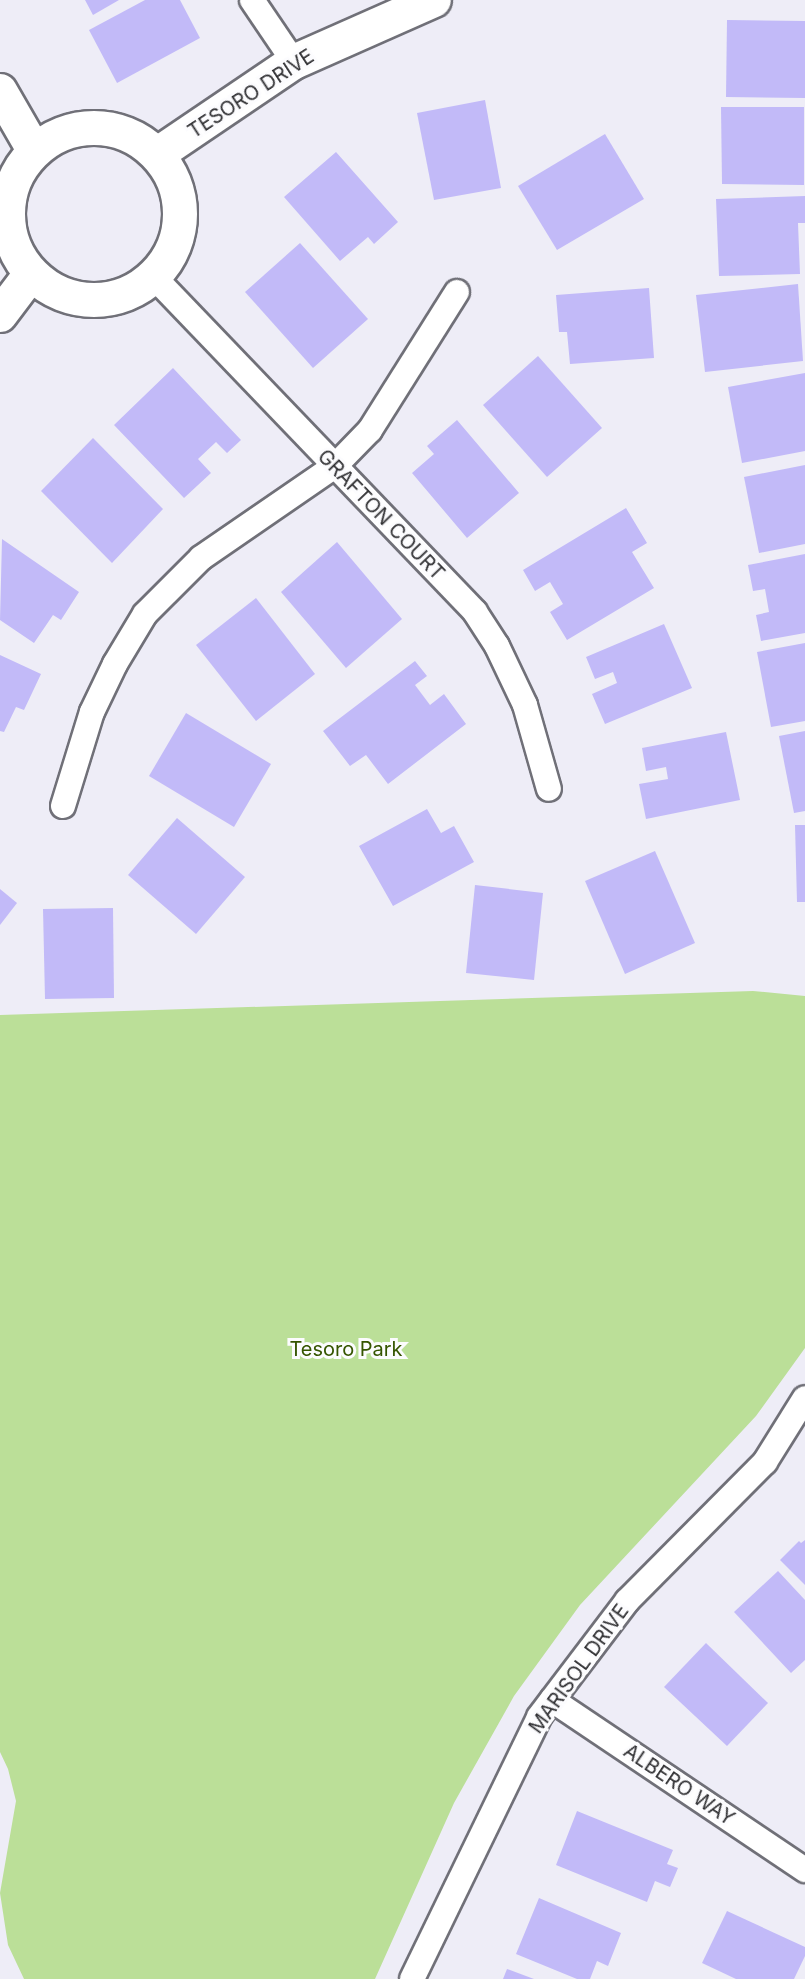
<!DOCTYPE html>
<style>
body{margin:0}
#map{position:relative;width:805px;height:1979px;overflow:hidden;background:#eeedf7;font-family:Inter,sans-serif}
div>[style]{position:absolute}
.green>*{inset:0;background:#bbdf98}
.building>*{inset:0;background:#c2baf8}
.roads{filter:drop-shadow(2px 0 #707078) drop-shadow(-2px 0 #707078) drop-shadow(0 2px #707078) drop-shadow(0 -2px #707078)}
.street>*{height:24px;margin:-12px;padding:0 12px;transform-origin:12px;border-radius:12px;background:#fff}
.secondary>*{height:34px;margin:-17px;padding:0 17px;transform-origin:17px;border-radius:17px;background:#fff}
.secondary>.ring{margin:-17px;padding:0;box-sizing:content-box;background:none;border:34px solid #fff;border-radius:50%}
span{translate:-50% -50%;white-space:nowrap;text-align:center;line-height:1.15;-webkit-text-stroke:6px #fcfcfe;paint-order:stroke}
.street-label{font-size:20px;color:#303033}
.park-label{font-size:20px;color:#355500}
</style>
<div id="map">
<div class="green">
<i style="clip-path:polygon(753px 991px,805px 996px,805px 1348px,756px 1416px,580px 1605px,514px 1696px,454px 1803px,375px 1979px,24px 1979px,8px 1945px,0 1893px,16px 1801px,8px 1769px,0 1752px,0 1015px)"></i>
</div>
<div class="building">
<i style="clip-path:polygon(85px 0,119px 0,93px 15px)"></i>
<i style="clip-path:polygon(145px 0,180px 0,200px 38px,117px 83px,89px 30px)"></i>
<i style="clip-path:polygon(727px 20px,805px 21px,805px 98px,726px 97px)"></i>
<i style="clip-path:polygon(485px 100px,501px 188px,434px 200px,417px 113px)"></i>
<i style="clip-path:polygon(721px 107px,804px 107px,804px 185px,722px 184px)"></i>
<i style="clip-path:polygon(605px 134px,644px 199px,557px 250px,518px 186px)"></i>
<i style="clip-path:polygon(336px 152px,398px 222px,374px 244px,368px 237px,340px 261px,284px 197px)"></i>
<i style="clip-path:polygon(805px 196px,805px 223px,798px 223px,800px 274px,719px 276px,716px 199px)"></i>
<i style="clip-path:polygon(300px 243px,368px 319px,313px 368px,245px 292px)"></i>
<i style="clip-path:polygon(798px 284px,803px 361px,705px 372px,696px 295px)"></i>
<i style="clip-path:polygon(649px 288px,654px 358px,570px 364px,567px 332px,559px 332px,556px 295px)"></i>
<i style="clip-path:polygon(538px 356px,602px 428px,547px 477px,483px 405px)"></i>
<i style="clip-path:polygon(173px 368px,241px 440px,227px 453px,216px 442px,198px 459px,211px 473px,184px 498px,114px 425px)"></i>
<i style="clip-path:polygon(805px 373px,805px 451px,742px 463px,728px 387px)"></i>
<i style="clip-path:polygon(457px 420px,519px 493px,467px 538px,412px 473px,434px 454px,427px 446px)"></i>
<i style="clip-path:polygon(93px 438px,163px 509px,112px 563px,41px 491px)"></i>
<i style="clip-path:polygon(805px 465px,805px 544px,759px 553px,744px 477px)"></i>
<i style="clip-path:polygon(626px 508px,647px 543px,632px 552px,654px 588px,567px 640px,550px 612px,563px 604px,550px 582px,535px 591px,523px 570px)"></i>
<i style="clip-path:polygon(2px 539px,79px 592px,61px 620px,53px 615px,34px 643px,0 620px)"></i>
<i style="clip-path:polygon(337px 542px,402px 619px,346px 668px,281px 592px)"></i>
<i style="clip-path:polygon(805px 554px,805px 633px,761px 641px,756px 615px,769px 612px,765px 589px,753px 591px,748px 565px)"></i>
<i style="clip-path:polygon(256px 598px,315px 674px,256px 721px,196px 645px)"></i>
<i style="clip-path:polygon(664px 624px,692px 688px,605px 724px,592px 694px,617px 683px,613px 672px,595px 679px,586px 657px)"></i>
<i style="clip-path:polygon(805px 643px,805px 721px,771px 727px,757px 652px)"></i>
<i style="clip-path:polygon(0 655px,41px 674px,24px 710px,16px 707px,4px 732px,0 731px)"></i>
<i style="clip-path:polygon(415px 661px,427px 676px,415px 685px,430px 705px,444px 694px,466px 724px,388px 784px,366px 755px,350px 766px,323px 731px)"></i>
<i style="clip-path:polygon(186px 713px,271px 764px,234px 827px,149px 776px)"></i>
<i style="clip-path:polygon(805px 731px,805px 811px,794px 813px,779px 736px)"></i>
<i style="clip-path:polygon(726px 732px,740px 800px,646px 819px,639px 784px,668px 779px,666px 767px,646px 771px,642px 748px)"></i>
<i style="clip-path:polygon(427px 809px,441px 833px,454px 826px,474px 862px,393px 906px,359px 846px)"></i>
<i style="clip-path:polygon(177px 818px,245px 877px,196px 934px,128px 875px)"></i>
<i style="clip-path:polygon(795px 825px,805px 825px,805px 902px,797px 902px)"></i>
<i style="clip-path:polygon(655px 851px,695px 943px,625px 974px,585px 881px)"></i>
<i style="clip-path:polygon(475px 885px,543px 893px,534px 980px,466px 973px)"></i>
<i style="clip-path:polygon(0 889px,17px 903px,0 925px)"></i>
<i style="clip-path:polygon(113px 908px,114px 998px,45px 999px,43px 909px)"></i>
<i style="clip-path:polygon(805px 1540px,805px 1585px,780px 1560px,799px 1541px,801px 1543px)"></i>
<i style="clip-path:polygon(778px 1571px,805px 1600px,805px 1660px,791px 1673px,734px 1612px)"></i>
<i style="clip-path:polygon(706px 1643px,768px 1703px,727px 1746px,664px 1687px)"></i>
<i style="clip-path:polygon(577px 1811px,673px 1850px,667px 1864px,678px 1868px,670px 1887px,655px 1881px,647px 1902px,556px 1865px)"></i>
<i style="clip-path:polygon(539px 1898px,621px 1933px,608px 1966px,597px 1961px,590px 1979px,577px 1979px,516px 1954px)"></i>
<i style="clip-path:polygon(727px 1911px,805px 1947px,805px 1956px,794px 1979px,736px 1979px,702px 1963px)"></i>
<i style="clip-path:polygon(507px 1969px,534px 1979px,503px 1979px)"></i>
</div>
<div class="roads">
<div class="street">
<i style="left:252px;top:0;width:75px;rotate:55.9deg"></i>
<i style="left:154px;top:277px;width:464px;rotate:46.2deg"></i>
<i style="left:475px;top:612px;width:40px;rotate:57.1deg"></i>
<i style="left:497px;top:646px;width:65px;rotate:64.6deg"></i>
<i style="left:525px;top:705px;width:87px;rotate:74.1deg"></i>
<i style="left:63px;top:806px;width:98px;rotate:-72.9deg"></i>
<i style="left:92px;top:712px;width:53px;rotate:-64.4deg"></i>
<i style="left:115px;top:664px;width:58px;rotate:-59deg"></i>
<i style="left:145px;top:614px;width:79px;rotate:-45deg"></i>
<i style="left:201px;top:558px;width:163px;rotate:-34.5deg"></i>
<i style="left:335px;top:466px;width:50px;rotate:-45.8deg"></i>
<i style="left:370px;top:430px;width:163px;rotate:-57.8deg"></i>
<i style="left:552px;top:1700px;width:305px;rotate:33.9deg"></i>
<i style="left:412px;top:1979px;width:291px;rotate:-64.1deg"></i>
<i style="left:539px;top:1717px;width:146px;rotate:-52.8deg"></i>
<i style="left:627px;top:1601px;width:196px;rotate:-45.2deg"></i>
<i style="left:765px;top:1462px;width:75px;rotate:-58deg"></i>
</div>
<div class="secondary">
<i style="left:0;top:91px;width:68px;rotate:60deg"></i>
<i class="ring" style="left:8px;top:128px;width:138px;height:138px"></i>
<i style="left:158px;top:154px;width:164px;rotate:-34.1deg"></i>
<i style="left:294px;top:62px;width:153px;rotate:-23.9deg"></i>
<i style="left:0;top:315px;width:51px;rotate:-52.9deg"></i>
</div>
</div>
<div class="street-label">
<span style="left:251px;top:94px;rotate:-33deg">TESORO DRIVE</span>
<span style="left:381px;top:515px;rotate:46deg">GRAFTON COURT</span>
<span style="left:579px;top:1669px;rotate:-54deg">MARISOL DRIVE</span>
<span style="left:679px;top:1785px;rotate:34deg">ALBERO WAY</span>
</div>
<div class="park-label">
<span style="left:346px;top:1349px">Tesoro Park</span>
</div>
</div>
